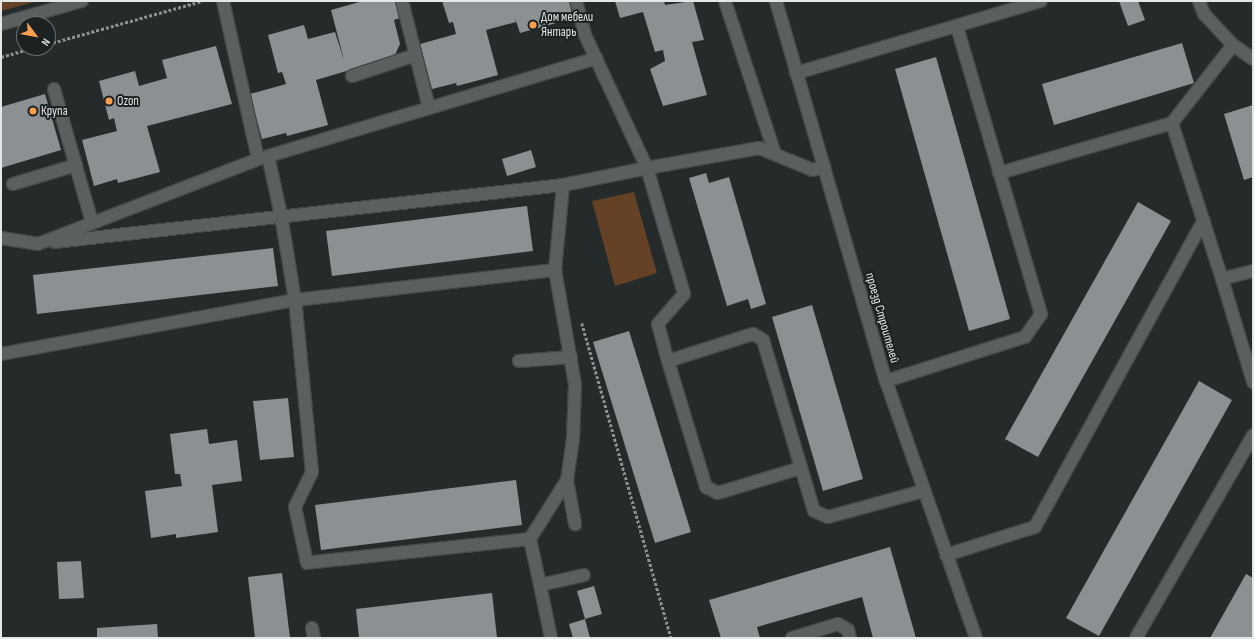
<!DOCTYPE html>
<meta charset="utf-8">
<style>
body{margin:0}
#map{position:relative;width:1254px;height:639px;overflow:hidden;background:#252b2b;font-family:"Sofia Sans Condensed",sans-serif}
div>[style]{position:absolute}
.green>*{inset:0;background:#654226}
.building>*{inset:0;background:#8b9192}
.path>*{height:2.5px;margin-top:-1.25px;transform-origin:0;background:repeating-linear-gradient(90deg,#8b8f90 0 3px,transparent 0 5px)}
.roads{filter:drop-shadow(1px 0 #444949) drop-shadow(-1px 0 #444949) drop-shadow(0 1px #444949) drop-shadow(0 -1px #444949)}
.minor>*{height:12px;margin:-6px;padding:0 6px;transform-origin:6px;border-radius:6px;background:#5c5f5f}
.dots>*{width:11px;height:11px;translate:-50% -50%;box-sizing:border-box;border:2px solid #1c2122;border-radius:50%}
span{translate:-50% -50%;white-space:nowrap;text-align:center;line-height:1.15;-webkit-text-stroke:4px #1c2122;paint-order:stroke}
.poi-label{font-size:13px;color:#e4e7e8}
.left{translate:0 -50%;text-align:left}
.street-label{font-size:13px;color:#e4e7e8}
.frame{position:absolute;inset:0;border:2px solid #e4e7e8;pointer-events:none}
.north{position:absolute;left:16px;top:16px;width:40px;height:40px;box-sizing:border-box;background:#1c2122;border:1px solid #6c7071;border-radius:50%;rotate:122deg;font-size:11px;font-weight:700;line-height:16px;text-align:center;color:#e4e7e8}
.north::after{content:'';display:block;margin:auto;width:14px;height:18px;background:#fa9f50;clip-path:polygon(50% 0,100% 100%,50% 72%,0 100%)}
</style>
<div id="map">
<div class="green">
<i style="clip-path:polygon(1px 1px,38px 1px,1px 11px)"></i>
<i style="clip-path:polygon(634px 192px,657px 273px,615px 286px,592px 201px)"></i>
</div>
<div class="building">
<i style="clip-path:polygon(363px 1px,396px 1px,400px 18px,394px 20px,400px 44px,394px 57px,316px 80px,328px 125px,287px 136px,286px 133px,262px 139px,250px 94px,286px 84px,282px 72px,278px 73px,268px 35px,304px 25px,308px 39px,335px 32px,344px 60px,331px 10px)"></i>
<i style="clip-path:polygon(442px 1px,574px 1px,578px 17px,520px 33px,514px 15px,516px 22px,486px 30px,498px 75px,457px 86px,456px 83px,432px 89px,420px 44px,456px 34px,453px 22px,449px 23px)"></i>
<i style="clip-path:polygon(615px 1px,664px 1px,665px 5px,693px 1px,704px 40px,692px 42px,707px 95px,663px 106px,650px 69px,665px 61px,663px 50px,655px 52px,643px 12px,620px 18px)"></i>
<i style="clip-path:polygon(1119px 1px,1138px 1px,1145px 20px,1128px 26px)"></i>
<i style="clip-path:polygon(1182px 43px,1194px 83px,1054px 125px,1042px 84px)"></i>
<i style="clip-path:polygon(216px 46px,232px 104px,147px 126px,160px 172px,118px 183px,117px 179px,94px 186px,82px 140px,117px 131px,114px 118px,109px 120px,99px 81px,135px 71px,139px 86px,167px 78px,162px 60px)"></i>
<i style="clip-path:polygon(936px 57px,1010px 319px,969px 331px,895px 69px)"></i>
<i style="clip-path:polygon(45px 94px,61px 150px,1px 168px,1px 107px)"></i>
<i style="clip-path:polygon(1253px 105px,1253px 177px,1244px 180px,1224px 114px)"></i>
<i style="clip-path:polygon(531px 150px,536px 167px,507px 176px,502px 159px)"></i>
<i style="clip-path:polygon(706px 173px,709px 183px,729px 177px,766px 304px,751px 309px,748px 299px,727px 306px,689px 178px)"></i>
<i style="clip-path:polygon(1138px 202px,1171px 221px,1038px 457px,1005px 439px)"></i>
<i style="clip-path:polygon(527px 206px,533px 251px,332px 276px,326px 231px)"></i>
<i style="clip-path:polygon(273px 248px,278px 286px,37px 314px,33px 275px)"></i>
<i style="clip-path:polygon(812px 305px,863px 479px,823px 491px,772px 317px)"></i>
<i style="clip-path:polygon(629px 331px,691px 532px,655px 543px,593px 342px)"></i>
<i style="clip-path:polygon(1199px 381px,1232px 400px,1099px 636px,1066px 618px)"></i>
<i style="clip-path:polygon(288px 398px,294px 457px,260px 460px,253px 401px)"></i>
<i style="clip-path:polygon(207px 429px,209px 444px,237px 440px,242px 481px,212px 485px,218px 532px,176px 538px,176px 534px,151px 538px,145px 491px,182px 486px,180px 474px,175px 474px,170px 434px)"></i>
<i style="clip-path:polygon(516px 480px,522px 525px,321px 550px,315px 505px)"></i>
<i style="clip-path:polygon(890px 547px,916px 638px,873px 638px,862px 597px,757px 627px,760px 638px,721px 638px,709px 600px)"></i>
<i style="clip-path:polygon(81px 561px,84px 598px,59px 599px,57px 562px)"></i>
<i style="clip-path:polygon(282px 573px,290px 638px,255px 638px,248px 577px)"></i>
<i style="clip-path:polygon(1246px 574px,1253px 578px,1253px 638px,1210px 638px)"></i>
<i style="clip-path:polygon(594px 586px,602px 614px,585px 619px,577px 591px)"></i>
<i style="clip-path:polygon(492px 593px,497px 638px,359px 638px,356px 609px)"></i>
<i style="clip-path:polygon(585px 619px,590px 638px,573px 638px,569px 624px)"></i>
<i style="clip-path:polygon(157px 624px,158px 638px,97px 638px,97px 628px)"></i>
</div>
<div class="path">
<i style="left:48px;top:44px;width:160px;rotate:-15.6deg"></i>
<i style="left:1px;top:57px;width:32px;rotate:-16deg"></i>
<i style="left:582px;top:323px;width:327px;rotate:74.2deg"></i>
</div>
<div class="roads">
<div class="minor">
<i style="left:223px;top:1px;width:162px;rotate:77.5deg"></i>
<i style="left:402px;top:1px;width:110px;rotate:75.8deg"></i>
<i style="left:576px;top:1px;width:35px;rotate:75deg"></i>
<i style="left:585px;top:35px;width:147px;rotate:65deg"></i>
<i style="left:647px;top:168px;width:114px;rotate:-10.1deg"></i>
<i style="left:759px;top:148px;width:58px;rotate:22.2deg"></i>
<i style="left:813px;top:170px;width:12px;rotate:-20deg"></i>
<i style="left:725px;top:1px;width:161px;rotate:71.9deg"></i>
<i style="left:776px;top:1px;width:396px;rotate:73.9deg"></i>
<i style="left:886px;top:381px;width:272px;rotate:70.7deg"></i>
<i style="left:1199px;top:1px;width:14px;rotate:69deg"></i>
<i style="left:1204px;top:14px;width:42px;rotate:46.9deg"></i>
<i style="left:1233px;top:45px;width:24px;rotate:35deg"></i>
<i style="left:1px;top:24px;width:84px;rotate:-15.9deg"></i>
<i style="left:796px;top:73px;width:255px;rotate:-16.4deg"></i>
<i style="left:352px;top:76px;width:67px;rotate:-18.2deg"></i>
<i style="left:54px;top:89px;width:138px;rotate:74.1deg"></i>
<i style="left:999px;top:173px;width:180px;rotate:-16.1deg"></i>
<i style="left:13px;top:184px;width:66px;rotate:-16.8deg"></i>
<i style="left:1px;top:238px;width:37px;rotate:9deg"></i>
<i style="left:38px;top:244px;width:236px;rotate:-21.1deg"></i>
<i style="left:258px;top:159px;width:353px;rotate:-16.6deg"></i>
<i style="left:55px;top:242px;width:511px;rotate:-6.4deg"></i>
<i style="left:555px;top:270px;width:117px;rotate:80.1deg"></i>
<i style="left:575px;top:385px;width:54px;rotate:92.1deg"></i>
<i style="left:573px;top:439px;width:41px;rotate:98.3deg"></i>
<i style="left:567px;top:480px;width:45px;rotate:79.7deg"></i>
<i style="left:1253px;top:271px;width:32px;rotate:166deg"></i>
<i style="left:1222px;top:279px;width:108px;rotate:73.2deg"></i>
<i style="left:1222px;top:279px;width:164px;rotate:-107.8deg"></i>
<i style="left:1172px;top:123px;width:99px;rotate:-52deg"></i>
<i style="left:1px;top:354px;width:299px;rotate:-10.4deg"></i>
<i style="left:295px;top:300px;width:86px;rotate:-99.4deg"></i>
<i style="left:281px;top:215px;width:60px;rotate:-102.4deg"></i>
<i style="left:519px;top:361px;width:52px;rotate:-4.4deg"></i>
<i style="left:668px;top:361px;width:132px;rotate:73.2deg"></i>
<i style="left:706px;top:487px;width:13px;rotate:27deg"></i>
<i style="left:718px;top:493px;width:87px;rotate:-16.8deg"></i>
<i style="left:886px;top:381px;width:146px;rotate:-17.6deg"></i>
<i style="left:1025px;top:337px;width:28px;rotate:-55deg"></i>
<i style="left:1041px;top:314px;width:299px;rotate:-106.3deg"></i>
<i style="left:567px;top:480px;width:70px;rotate:122.1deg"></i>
<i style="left:530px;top:539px;width:224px;rotate:173.9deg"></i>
<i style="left:307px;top:563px;width:57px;rotate:-102.1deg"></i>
<i style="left:295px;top:507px;width:39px;rotate:-64deg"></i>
<i style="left:312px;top:472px;width:173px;rotate:-95.6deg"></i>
<i style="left:295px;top:300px;width:262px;rotate:-6.6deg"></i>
<i style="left:555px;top:270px;width:85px;rotate:-84.6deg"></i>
<i style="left:563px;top:185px;width:86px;rotate:-11.4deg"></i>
<i style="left:647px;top:168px;width:131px;rotate:73.6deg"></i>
<i style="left:684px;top:294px;width:40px;rotate:131deg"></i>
<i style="left:658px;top:324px;width:38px;rotate:75deg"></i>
<i style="left:668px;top:361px;width:89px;rotate:-17.6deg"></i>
<i style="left:753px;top:334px;width:12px;rotate:31deg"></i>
<i style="left:763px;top:340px;width:178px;rotate:73.4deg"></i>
<i style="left:814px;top:511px;width:15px;rotate:23deg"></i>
<i style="left:828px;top:517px;width:98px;rotate:-15.3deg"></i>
<i style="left:530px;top:539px;width:47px;rotate:77.7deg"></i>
<i style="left:946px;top:555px;width:93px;rotate:-17.5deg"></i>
<i style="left:1035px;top:527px;width:350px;rotate:-61.2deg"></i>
<i style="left:312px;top:628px;width:10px;rotate:79deg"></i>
<i style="left:551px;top:638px;width:54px;rotate:-101.7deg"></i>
<i style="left:540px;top:585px;width:45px;rotate:-12.8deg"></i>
<i style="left:792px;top:638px;width:48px;rotate:-16.9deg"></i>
<i style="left:838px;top:624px;width:12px;rotate:31deg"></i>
<i style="left:848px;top:630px;width:8px;rotate:76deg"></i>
<i style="left:1136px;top:638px;width:234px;rotate:-60deg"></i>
</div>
</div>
<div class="dots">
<i style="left:533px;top:25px;background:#fa9f50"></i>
<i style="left:109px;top:101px;background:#fa9f50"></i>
<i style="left:33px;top:111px;background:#fa9f50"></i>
</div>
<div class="poi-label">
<span class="left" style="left:541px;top:25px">Дом мебели<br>Янтарь</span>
<span class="left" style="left:117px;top:101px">Ozon</span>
<span class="left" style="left:41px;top:111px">Крупа</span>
</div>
<div class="street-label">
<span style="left:882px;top:318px;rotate:74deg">проезд Строителей</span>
</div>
<div class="frame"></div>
<div class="north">N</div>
</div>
